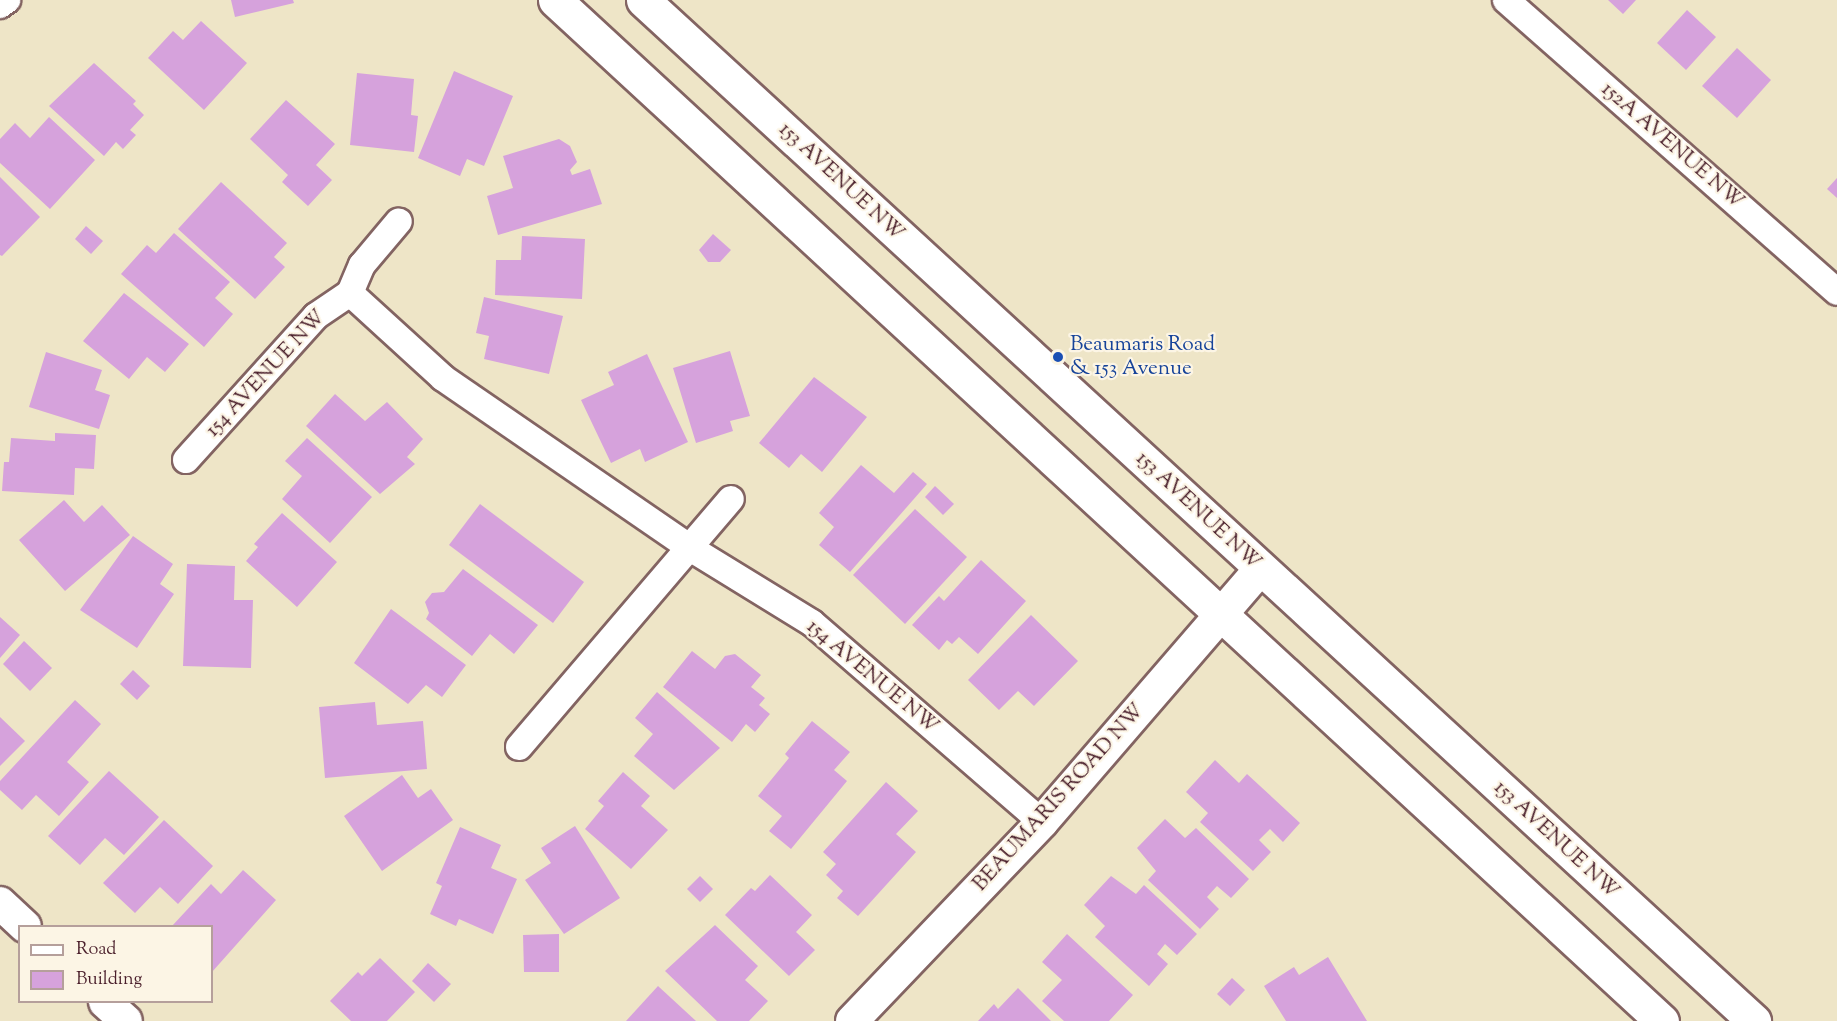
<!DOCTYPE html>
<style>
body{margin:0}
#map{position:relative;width:1837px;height:1021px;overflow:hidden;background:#eee5c7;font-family:"Sorts Mill Goudy",serif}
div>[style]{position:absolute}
.building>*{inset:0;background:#d6a2dc}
.roads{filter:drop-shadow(2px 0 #836462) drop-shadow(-2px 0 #836462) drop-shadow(0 2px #836462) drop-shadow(0 -2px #836462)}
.minor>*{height:26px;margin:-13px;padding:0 13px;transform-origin:13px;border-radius:13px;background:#fff}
.tertiary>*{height:32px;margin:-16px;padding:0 16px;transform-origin:16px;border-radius:16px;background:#fff}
.secondary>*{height:33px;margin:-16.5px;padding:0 16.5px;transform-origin:16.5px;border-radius:16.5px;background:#fff}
.dots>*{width:16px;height:16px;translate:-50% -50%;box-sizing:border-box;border:3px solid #fcf5e5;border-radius:50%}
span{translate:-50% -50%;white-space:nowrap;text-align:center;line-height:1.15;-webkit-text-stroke:4.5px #fcf5e5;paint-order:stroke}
.street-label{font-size:21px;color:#4a1f2b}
.transit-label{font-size:21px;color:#164399}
.left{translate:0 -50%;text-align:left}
.legend{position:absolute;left:18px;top:925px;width:195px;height:78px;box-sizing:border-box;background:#fcf5e5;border:2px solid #b59f9b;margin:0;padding:8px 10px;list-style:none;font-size:18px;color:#4a1f2b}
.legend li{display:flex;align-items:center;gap:12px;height:30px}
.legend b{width:30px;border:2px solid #b59f9b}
</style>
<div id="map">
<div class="building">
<i style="clip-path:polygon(231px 0,293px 0,294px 3px,235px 17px)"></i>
<i style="clip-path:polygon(1608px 0,1636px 0,1623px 14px)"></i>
<i style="clip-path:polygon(1687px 10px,1716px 37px,1686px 70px,1657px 43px)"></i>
<i style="clip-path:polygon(201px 21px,247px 63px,204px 110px,148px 58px,173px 31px,183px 40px)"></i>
<i style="clip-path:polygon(1737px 48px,1771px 80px,1737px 118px,1702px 86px)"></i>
<i style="clip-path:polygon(94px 63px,136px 101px,133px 104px,144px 115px,130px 130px,136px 135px,123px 149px,116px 142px,104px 156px,49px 106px)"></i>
<i style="clip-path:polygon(454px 71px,513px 96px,484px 166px,467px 159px,460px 176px,418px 158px)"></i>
<i style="clip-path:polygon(357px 73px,414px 79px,411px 115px,418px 116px,414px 152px,350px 145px)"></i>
<i style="clip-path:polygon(286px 100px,335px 144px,316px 165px,332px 180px,308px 206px,282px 182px,288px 175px,250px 139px)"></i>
<i style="clip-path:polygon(49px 117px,95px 160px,50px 209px,0 163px,0 139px,15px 123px,30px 138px)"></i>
<i style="clip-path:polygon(559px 139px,570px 146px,577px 162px,570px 170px,572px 175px,590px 169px,602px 204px,498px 235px,487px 196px,513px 188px,503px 156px)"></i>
<i style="clip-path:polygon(0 177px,40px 217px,2px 256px,0 255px)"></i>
<i style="clip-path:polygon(1837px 178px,1837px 198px,1827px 189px)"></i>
<i style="clip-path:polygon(221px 182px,287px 243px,274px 257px,285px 267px,255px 299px,178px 229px)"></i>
<i style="clip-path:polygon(86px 226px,103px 241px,91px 254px,75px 239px)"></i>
<i style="clip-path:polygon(174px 233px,230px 282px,215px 298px,233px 314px,204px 347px,121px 274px,147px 245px,156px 253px)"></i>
<i style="clip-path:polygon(713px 234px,731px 250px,720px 262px,708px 262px,699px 250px)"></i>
<i style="clip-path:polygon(522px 236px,585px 239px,582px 299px,495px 295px,496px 260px,521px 260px)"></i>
<i style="clip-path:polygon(124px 293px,189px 344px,165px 372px,147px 357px,129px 379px,83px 341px)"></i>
<i style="clip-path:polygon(484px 297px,563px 316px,549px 374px,484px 359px,489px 336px,476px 333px)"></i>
<i style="clip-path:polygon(730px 351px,750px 416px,730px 421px,733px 431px,696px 443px,673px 368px)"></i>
<i style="clip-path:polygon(46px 352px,102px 370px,95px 390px,110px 395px,99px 429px,29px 407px)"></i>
<i style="clip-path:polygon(647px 354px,688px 442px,645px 462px,640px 449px,611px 463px,581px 400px,614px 385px,608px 372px)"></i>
<i style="clip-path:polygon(814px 377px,867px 417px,822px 472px,801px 454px,789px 468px,759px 443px)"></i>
<i style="clip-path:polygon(335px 394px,365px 421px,387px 402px,423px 439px,407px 457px,415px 464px,380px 494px,306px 426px)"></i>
<i style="clip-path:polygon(55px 433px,96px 435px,94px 469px,75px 468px,74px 495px,2px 491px,4px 462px,9px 462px,11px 438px,55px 441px)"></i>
<i style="clip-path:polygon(307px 438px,372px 497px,330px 543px,282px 499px,302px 476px,285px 461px)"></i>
<i style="clip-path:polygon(861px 465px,894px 493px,913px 472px,927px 484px,850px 572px,819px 545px,834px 527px,819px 513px)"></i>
<i style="clip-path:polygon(935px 486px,954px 504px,943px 515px,925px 497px)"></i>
<i style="clip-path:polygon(64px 500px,84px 522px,102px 505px,130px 535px,65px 591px,19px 540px)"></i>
<i style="clip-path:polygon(480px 504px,584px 582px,553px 623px,449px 545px)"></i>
<i style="clip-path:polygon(915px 509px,967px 557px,905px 624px,853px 575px)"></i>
<i style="clip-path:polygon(282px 513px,337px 562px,297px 607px,246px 561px,258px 547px,254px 544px)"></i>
<i style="clip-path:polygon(133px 536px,173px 564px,160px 584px,174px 594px,137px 648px,80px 610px)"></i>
<i style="clip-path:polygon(981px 560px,1026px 601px,978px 654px,959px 637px,952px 644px,947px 640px,939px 650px,912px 625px,939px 596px,944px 601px)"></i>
<i style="clip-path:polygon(187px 564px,235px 566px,234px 600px,253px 600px,251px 668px,183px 666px)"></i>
<i style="clip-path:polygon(463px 569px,538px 625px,514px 654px,490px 634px,472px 656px,426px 619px,429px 613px,425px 602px,432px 593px,444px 592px)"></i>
<i style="clip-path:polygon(391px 609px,466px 665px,442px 697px,426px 685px,408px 704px,354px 663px)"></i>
<i style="clip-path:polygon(1031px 615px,1078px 661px,1034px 706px,1018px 691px,999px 710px,968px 680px)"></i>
<i style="clip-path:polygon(0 617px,20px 635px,0 658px)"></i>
<i style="clip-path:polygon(24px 641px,52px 668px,30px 691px,3px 664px)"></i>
<i style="clip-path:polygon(692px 651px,715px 669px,725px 656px,735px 654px,761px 675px,751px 687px,765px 698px,759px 705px,770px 714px,755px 732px,746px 724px,732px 742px,663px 687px)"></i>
<i style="clip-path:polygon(133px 670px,150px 686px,137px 700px,120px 684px)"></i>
<i style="clip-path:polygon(657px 692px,720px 748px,674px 790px,634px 756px,653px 734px,635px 718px)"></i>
<i style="clip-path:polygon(75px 700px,101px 724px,67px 762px,89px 782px,59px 816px,36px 795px,22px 810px,0 790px,0 781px)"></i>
<i style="clip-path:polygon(375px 702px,377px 725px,423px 721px,427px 769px,325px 778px,319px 707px)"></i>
<i style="clip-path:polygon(0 717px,25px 741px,0 766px)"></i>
<i style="clip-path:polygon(812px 721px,850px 752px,834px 770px,847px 781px,791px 849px,769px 831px,782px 816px,758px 796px,789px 758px,785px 754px)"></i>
<i style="clip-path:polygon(1215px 760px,1239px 783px,1247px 774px,1300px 823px,1283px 842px,1270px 829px,1259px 840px,1271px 852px,1253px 871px,1200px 822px,1208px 813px,1186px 792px)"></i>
<i style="clip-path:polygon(109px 771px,159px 817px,124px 855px,105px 838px,80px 865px,48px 836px)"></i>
<i style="clip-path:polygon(623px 772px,650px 796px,641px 806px,668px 830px,631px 869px,585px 829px,604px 806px,598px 801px)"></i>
<i style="clip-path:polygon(402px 775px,418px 798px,431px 789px,453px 820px,382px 871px,344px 816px)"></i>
<i style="clip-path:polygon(886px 782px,918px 811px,896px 834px,916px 852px,858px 916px,837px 898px,843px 891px,826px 875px,836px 864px,823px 852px)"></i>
<i style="clip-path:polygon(1165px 819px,1185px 838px,1196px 828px,1249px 879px,1231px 898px,1217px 886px,1207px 897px,1219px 909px,1200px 929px,1148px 880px,1156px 871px,1137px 848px)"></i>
<i style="clip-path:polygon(164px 820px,213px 866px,178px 904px,160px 887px,135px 913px,103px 883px)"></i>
<i style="clip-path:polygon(575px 826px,620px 898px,564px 934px,525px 880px,551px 863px,541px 848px)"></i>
<i style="clip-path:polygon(460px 827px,501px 845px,491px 868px,517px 879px,493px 934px,459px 919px,456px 926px,430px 914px,442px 886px,436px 883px)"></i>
<i style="clip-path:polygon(243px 870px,276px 900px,212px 972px,212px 926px,172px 926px,211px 884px,221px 894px)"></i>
<i style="clip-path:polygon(770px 875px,812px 915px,796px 932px,815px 950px,789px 976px,725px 915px,751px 888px,755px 891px)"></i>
<i style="clip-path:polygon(700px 876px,713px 889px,700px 902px,687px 889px)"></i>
<i style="clip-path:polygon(1111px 876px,1136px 894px,1144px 885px,1197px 934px,1177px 955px,1165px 944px,1157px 954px,1168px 964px,1149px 986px,1095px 937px,1105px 926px,1084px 905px)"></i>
<i style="clip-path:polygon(715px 925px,758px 966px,745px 980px,768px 1001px,749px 1021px,717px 1021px,665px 971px)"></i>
<i style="clip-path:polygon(559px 934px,559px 972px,524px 972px,523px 935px)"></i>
<i style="clip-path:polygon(1067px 934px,1133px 995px,1109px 1021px,1064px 1021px,1042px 1001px,1062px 980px,1042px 962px)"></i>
<i style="clip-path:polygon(1328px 957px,1367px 1021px,1286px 1021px,1264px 986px,1294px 967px,1299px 975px)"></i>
<i style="clip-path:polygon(380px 958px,415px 992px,387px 1021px,351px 1021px,330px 1001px,358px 972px,362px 976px)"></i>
<i style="clip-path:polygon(428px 963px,451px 984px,434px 1002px,412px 981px)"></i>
<i style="clip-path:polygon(1232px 978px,1245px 990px,1230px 1006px,1217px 994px)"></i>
<i style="clip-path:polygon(658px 986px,696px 1021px,626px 1021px)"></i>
<i style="clip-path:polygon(1018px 988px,1051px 1021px,978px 1021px,994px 1004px,998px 1009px)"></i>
</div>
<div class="roads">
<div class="minor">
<i style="left:1506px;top:0;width:441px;rotate:41.4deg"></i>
<i style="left:0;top:5px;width:9px;rotate:-36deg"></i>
<i style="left:350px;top:293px;width:30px;rotate:-67deg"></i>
<i style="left:362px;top:265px;width:57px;rotate:-49.9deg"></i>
<i style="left:186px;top:460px;width:194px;rotate:-47.9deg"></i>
<i style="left:316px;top:316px;width:41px;rotate:-34.1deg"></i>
<i style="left:350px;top:293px;width:126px;rotate:42.4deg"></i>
<i style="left:443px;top:378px;width:300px;rotate:34.5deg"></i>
<i style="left:690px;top:548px;width:143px;rotate:31.6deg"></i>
<i style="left:812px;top:623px;width:304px;rotate:40.9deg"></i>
<i style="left:519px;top:747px;width:326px;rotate:-49.5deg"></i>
</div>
<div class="tertiary">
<i style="left:0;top:903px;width:34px;rotate:43deg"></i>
<i style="left:105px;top:1002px;width:28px;rotate:42deg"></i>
<i style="left:852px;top:1021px;width:275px;rotate:-46.3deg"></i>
<i style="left:1042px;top:822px;width:334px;rotate:-49.2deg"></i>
</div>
<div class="secondary">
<i style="left:555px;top:0;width:1506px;rotate:42.69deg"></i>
<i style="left:643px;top:0;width:1509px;rotate:42.58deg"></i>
</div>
</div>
<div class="dots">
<i style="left:1058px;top:357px;background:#1a4fb4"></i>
</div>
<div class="street-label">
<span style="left:1672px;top:146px;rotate:41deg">152A AVENUE NW</span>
<span style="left:841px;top:182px;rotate:43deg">153 AVENUE NW</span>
<span style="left:266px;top:374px;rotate:-47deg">154 AVENUE NW</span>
<span style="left:1198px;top:511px;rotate:43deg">153 AVENUE NW</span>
<span style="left:872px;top:677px;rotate:40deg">154 AVENUE NW</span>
<span style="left:1059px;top:798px;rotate:-48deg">BEAUMARIS ROAD NW</span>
<span style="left:1556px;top:840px;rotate:43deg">153 AVENUE NW</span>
</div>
<div class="transit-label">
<span class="left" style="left:1070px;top:357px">Beaumaris Road<br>&amp; 153 Avenue</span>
</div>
<ul class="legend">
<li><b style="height:8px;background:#fff"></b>Road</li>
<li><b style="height:16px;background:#d6a2dc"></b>Building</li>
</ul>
</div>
